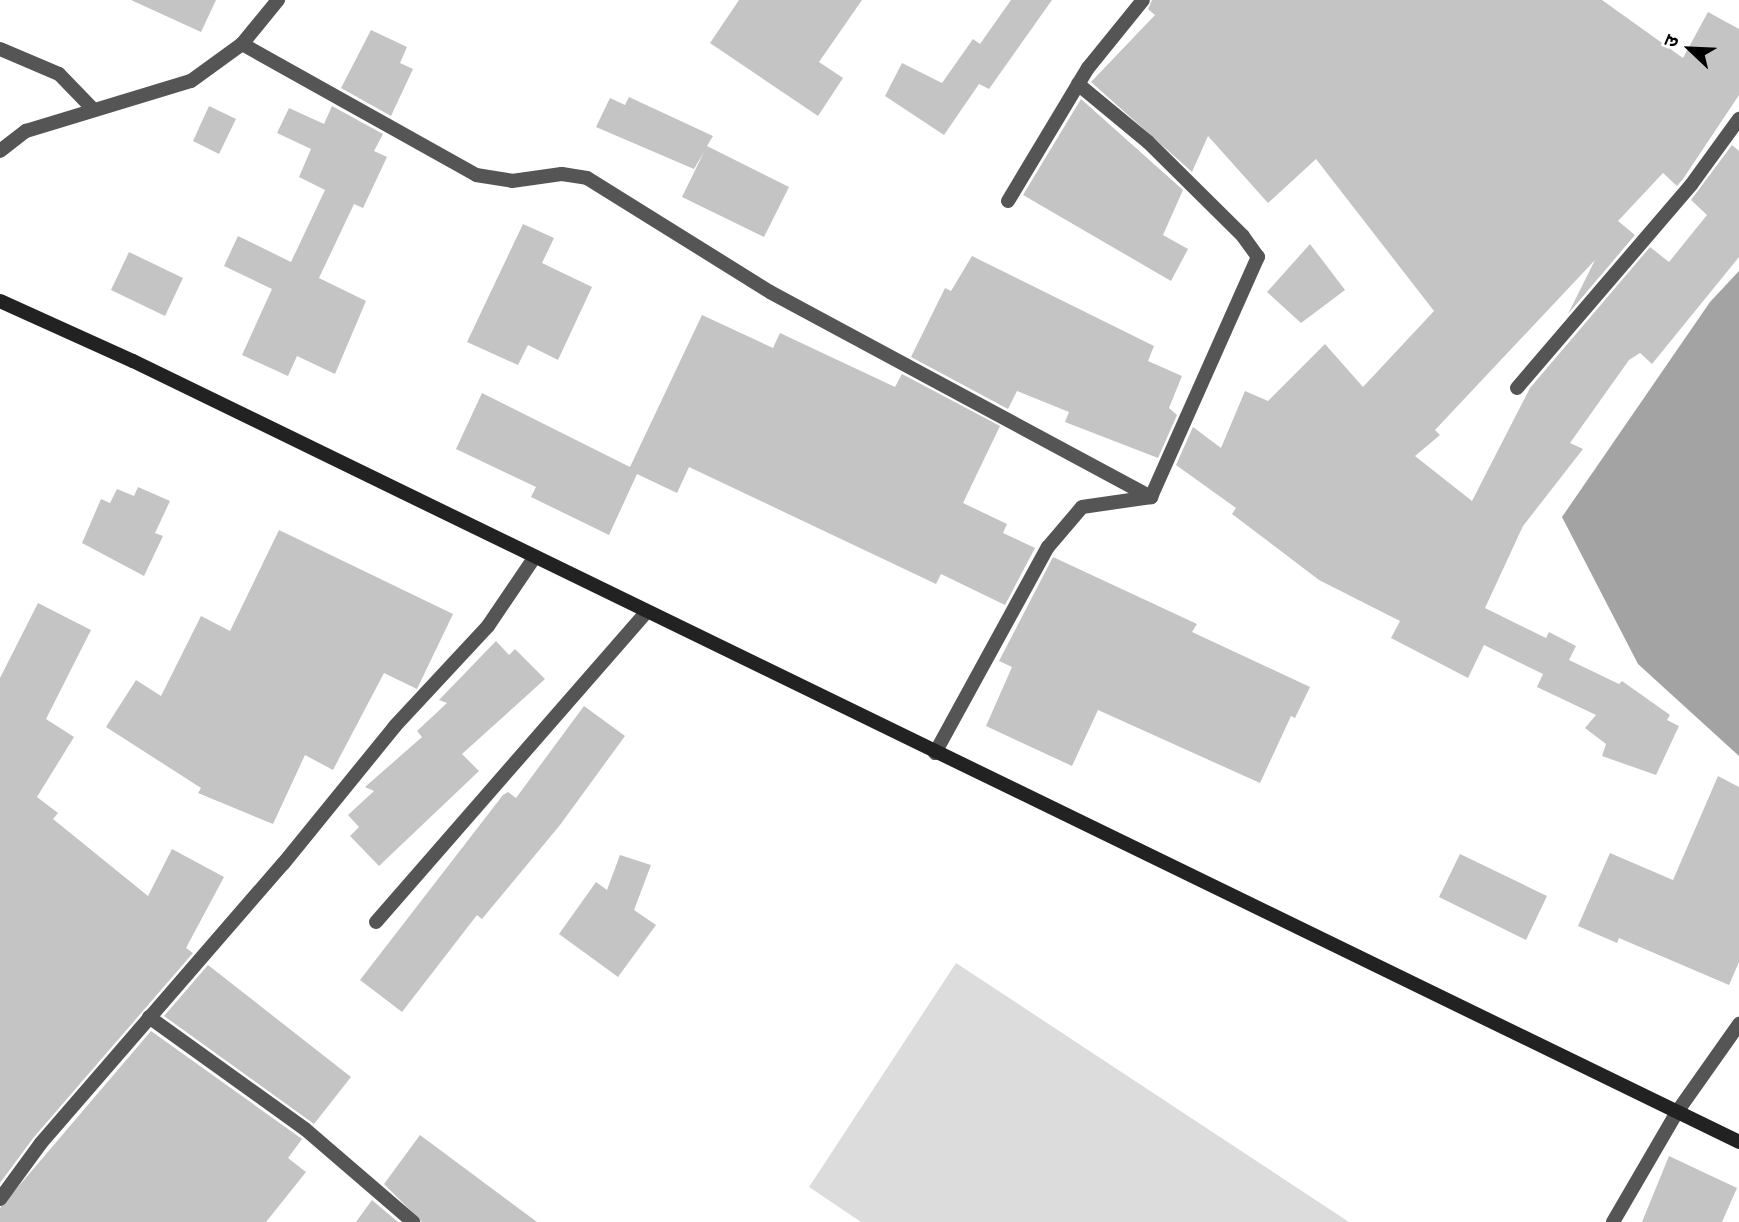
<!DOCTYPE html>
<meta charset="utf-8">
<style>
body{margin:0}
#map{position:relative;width:1739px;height:1222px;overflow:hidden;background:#fff;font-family:Quicksand,"Noto Sans Devanagari",sans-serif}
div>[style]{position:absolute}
.green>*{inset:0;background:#dcdcdc}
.water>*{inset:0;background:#a3a3a3}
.building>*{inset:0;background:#c4c4c4}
.street>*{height:14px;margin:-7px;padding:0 7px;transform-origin:7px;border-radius:7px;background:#555}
.secondary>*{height:14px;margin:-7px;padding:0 7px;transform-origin:7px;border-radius:7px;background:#222}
span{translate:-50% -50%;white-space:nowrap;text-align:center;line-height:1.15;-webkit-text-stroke:6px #fff;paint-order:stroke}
.north{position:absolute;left:1655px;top:14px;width:70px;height:70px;-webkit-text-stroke:5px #fff;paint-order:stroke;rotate:293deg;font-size:19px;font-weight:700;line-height:28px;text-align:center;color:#000}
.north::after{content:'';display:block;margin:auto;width:24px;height:32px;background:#000;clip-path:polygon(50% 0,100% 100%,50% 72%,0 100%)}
</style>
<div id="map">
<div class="green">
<i style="clip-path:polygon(956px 963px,1349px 1222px,861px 1222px,809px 1187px)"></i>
</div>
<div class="water">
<i style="clip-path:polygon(1739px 271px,1739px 756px,1638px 664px,1562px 517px,1710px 302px)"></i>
</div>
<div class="building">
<i style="clip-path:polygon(131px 0,216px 0,201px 32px)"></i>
<i style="clip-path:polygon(739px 0,862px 0,819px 62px,843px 78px,818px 116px,710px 43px)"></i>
<i style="clip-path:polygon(1011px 0,1052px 0,989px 89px,979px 84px,944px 135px,885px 96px,902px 63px,942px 83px,973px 39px,980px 44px)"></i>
<i style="clip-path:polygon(1152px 0,1602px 0,1683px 58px,1708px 12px,1739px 29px,1739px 95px,1683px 179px,1677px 186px,1663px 173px,1618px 221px,1635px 235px,1568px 314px,1595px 260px,1435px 430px,1440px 435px,1415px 456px,1472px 501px,1530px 388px,1650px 247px,1669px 262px,1707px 215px,1691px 200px,1732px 145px,1739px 151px,1739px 257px,1652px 364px,1640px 353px,1629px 360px,1570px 443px,1583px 449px,1523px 526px,1485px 608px,1546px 638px,1549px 632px,1576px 646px,1569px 660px,1619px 684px,1622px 681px,1670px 715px,1667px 720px,1679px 726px,1656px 775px,1602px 756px,1606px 744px,1585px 728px,1596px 715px,1537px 687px,1543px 674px,1484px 645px,1468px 678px,1391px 638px,1400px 621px,1319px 580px,1232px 514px,1236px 508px,1176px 465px,1193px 427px,1221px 448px,1245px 391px,1268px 401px,1325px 344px,1363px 387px,1434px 311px,1316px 159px,1268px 203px,1208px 136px,1192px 172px,1091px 82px,1155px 15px,1148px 9px)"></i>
<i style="clip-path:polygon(371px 30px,407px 47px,400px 63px,413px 69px,391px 116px,341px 88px)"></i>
<i style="clip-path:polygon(629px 97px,713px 136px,707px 146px,789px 187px,764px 237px,682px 197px,704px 152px,694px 169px,596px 127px,610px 98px,625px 105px)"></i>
<i style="clip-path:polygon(1081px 99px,1183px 190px,1163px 235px,1188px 249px,1171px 281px,1023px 195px)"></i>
<i style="clip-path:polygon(209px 106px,236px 119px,219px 154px,193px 141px)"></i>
<i style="clip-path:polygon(332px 106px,383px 134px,374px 151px,387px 157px,363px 208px,354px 204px,319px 278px,366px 301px,335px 374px,297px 356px,288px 376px,242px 355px,272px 289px,224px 266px,238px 236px,291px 262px,325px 190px,299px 177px,311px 149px,277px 133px,289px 108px,324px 124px)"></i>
<i style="clip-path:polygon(523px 224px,554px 238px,542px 263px,592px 287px,558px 360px,528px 345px,518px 365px,467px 342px)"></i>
<i style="clip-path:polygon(1310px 244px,1345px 290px,1301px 323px,1267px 292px)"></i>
<i style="clip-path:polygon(129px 252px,183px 278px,165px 316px,111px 290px)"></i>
<i style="clip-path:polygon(972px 256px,1154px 346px,1148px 361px,1182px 376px,1169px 408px,1177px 415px,1158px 458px,1065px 422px,1069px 412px,1017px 391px,1008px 409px,911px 357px,945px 288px,951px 291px)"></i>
<i style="clip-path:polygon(702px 315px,773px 348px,780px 333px,895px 387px,902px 374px,1000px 426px,963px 503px,1007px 524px,1003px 533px,1035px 548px,1005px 605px,941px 574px,936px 584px,689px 467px,677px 493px,637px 474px,609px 535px,531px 497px,536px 487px,456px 449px,482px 393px,630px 467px)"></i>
<i style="clip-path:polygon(138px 487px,170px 501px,155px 533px,163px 536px,144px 576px,82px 543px,101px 499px,110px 503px,117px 489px,134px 496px)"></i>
<i style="clip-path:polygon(279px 530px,453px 614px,417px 689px,384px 673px,333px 770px,305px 755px,273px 824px,198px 793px,201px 788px,106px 727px,136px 680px,161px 696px,201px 616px,230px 631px)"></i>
<i style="clip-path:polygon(1053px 557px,1197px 624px,1192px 632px,1310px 687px,1295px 718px,1291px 716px,1260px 783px,1098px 710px,1072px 766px,986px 726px,1012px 667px,999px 661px)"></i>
<i style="clip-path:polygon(38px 603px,91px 630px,46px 719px,74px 737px,37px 797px,58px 813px,53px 819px,148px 896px,172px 849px,224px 877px,186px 948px,193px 953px,34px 1137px,0 1183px,0 678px)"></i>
<i style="clip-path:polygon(496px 641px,509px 655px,515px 649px,545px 679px,462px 754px,479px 771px,379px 866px,350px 836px,359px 827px,348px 815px,374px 791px,365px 787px,422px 737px,417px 731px,447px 703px,439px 700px)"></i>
<i style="clip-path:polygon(584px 706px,625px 736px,560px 825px,482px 919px,477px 915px,402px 1012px,360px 980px,503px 795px,508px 792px,516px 798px)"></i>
<i style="clip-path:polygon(1718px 776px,1739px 787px,1739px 962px,1729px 985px,1619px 938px,1617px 943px,1578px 926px,1610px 853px,1673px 880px)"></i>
<i style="clip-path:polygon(1460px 854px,1547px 896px,1526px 940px,1439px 897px)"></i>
<i style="clip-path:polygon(620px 855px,651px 865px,634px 910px,656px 925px,618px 977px,559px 934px,596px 882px,607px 890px)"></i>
<i style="clip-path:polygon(208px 965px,351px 1077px,314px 1124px,164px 1016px)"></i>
<i style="clip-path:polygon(151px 1031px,302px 1139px,288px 1158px,306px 1172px,266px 1222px,0 1222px,0 1208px)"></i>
<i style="clip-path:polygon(420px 1135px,537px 1222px,422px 1222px,384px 1184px)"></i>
<i style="clip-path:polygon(1669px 1156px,1737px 1188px,1722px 1222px,1642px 1222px)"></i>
<i style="clip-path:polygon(372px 1200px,398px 1222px,356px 1222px)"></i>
</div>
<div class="street">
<i style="left:242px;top:44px;width:268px;rotate:29.2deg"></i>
<i style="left:476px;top:175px;width:36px;rotate:9deg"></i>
<i style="left:512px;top:181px;width:50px;rotate:-8deg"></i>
<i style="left:562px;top:174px;width:25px;rotate:9deg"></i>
<i style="left:587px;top:178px;width:216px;rotate:31.9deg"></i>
<i style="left:770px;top:292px;width:433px;rotate:28.3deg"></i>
<i style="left:0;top:49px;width:64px;rotate:23deg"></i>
<i style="left:59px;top:74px;width:47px;rotate:45.9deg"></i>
<i style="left:0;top:151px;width:33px;rotate:-38deg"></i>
<i style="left:26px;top:131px;width:172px;rotate:-16.9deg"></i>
<i style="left:191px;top:81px;width:63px;rotate:-36deg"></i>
<i style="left:242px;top:44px;width:57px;rotate:-50.7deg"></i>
<i style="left:1008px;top:201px;width:155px;rotate:-59deg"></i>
<i style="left:1088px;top:68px;width:87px;rotate:-51deg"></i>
<i style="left:1517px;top:388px;width:267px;rotate:-49.4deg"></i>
<i style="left:1691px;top:185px;width:82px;rotate:-54deg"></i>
<i style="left:935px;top:753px;width:235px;rotate:-61.3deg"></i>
<i style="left:1048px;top:547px;width:52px;rotate:-49.6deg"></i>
<i style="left:1082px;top:507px;width:70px;rotate:-8.2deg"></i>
<i style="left:1151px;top:497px;width:263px;rotate:-66deg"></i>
<i style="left:1258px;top:257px;width:26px;rotate:-126deg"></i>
<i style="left:1243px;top:236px;width:134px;rotate:-135.3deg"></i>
<i style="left:1148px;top:142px;width:91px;rotate:-140.4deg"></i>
<i style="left:376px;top:922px;width:410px;rotate:-48.9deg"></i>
<i style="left:149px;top:1017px;width:192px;rotate:35.7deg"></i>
<i style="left:305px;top:1129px;width:143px;rotate:40.7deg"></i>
<i style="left:0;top:1199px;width:69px;rotate:-53.8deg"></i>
<i style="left:41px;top:1143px;width:369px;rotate:-49.1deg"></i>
<i style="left:283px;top:864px;width:178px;rotate:-50.9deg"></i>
<i style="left:395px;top:726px;width:137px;rotate:-47.1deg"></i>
<i style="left:488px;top:626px;width:82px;rotate:-55.9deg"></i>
<i style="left:1613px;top:1222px;width:127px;rotate:-59.8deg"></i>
<i style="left:1677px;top:1112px;width:108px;rotate:-54.8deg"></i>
</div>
<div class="secondary">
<i style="left:0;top:301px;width:146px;rotate:24.3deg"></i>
<i style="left:133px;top:361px;width:1786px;rotate:25.93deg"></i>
</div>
<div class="north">उ</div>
</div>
